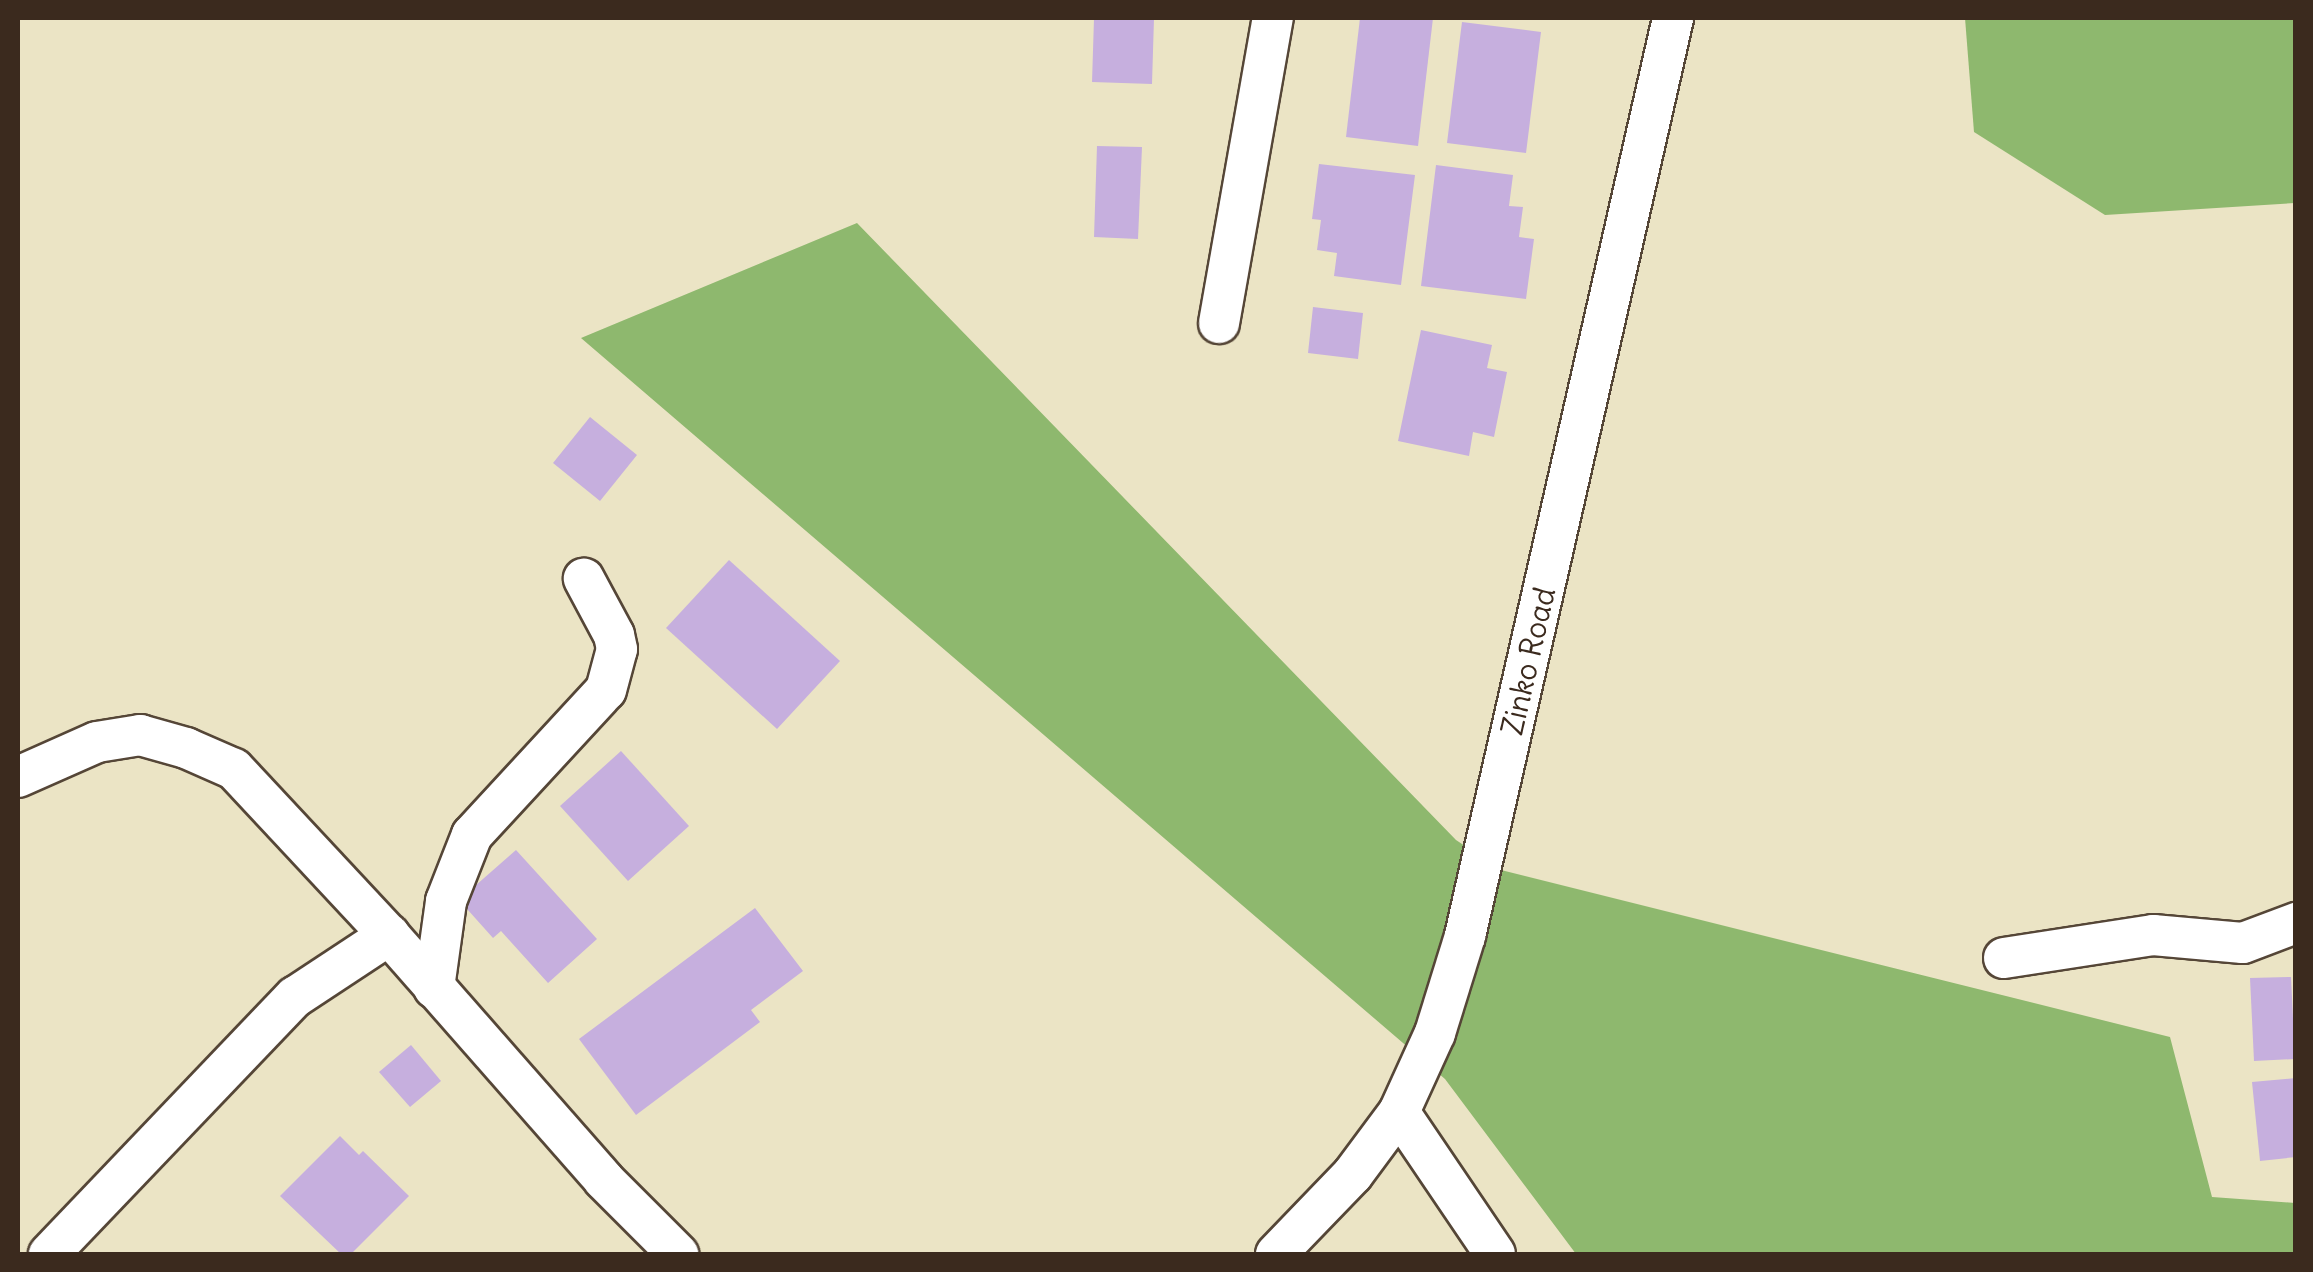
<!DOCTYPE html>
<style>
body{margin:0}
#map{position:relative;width:2313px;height:1272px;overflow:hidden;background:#ebe4c5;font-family:Delius,sans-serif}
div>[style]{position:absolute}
.forest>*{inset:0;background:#8eb86e}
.building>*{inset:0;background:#c6afde}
.roads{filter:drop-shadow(2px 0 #554637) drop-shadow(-2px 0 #554637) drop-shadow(0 2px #554637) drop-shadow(0 -2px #554637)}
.minor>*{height:40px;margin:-20px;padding:0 20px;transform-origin:20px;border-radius:20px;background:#fff}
span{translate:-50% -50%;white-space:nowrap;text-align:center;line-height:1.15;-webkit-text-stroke:10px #fff;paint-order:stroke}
.street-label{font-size:30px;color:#3b2a1e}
.frame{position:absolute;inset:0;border:20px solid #3b2a1e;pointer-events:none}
</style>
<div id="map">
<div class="forest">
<i style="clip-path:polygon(1965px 18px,2295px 18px,2295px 203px,2105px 215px,1974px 132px)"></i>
<i style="clip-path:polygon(857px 223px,1456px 840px,1501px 870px,2170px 1037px,2212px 1197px,2295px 1203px,2295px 1254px,1576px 1254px,1445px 1079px,581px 338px)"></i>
</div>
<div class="building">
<i style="clip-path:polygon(1094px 18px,1154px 18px,1152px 84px,1092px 82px)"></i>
<i style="clip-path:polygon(1360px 18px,1433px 18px,1418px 146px,1346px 137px)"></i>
<i style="clip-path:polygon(1462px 22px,1541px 32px,1526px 153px,1447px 143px)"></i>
<i style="clip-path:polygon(1097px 146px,1142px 147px,1138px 239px,1094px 237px)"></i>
<i style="clip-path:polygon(1319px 164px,1415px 175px,1401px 285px,1334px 276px,1337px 253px,1317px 250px,1321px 220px,1312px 219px)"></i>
<i style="clip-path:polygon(1436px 165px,1513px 175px,1509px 206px,1523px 207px,1519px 237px,1534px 239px,1526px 299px,1421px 286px)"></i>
<i style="clip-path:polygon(1313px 307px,1363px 313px,1358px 359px,1308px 353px)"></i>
<i style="clip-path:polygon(1421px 330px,1492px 345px,1487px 368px,1507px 372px,1494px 437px,1473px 432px,1469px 456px,1398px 441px)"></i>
<i style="clip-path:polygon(590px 417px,637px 455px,600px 501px,553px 463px)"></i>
<i style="clip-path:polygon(729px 560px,840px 661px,777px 729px,666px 628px)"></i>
<i style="clip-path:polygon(621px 751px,689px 826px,628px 881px,560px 806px)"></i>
<i style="clip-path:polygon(516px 850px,597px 939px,548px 983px,501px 931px,493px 938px,459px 900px)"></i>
<i style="clip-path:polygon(755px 908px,803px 971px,751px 1010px,760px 1022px,636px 1115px,579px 1039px)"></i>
<i style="clip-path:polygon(2291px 977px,2295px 1059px,2254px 1061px,2250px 978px)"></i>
<i style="clip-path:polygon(411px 1045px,441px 1081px,410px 1107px,379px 1072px)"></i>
<i style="clip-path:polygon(2296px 1078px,2296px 1157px,2260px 1161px,2252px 1082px)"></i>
<i style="clip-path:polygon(340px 1136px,359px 1155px,363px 1151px,409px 1196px,351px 1254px,341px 1254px,280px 1196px)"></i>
</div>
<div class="roads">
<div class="minor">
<i style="left:1219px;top:323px;width:310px;rotate:-80deg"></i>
<i style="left:18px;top:777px;width:86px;rotate:-23.9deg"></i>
<i style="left:97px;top:742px;width:44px;rotate:-9.2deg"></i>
<i style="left:140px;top:735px;width:48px;rotate:15.8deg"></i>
<i style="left:186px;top:748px;width:52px;rotate:23.6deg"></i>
<i style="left:234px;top:769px;width:227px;rotate:47deg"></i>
<i style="left:389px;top:935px;width:326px;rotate:48.7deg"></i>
<i style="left:604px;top:1180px;width:105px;rotate:45deg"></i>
<i style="left:2004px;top:958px;width:151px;rotate:-8.8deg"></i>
<i style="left:2153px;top:935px;width:90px;rotate:5.1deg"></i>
<i style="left:2243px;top:943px;width:57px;rotate:-20.7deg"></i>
<i style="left:434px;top:988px;width:88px;rotate:-82.1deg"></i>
<i style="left:446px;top:901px;width:71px;rotate:-68.5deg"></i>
<i style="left:472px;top:835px;width:197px;rotate:-47.3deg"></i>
<i style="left:606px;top:690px;width:42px;rotate:-75deg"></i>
<i style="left:617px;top:649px;width:14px;rotate:-102deg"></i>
<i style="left:614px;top:635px;width:64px;rotate:-118.2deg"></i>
<i style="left:1399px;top:1112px;width:171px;rotate:55.9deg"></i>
<i style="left:49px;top:1254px;width:356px;rotate:-46.3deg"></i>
<i style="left:295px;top:997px;width:113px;rotate:-33.4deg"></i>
<i style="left:1276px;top:1254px;width:111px;rotate:-46.1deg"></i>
<i style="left:1353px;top:1174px;width:77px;rotate:-53.4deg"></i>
<i style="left:1399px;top:1112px;width:87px;rotate:-65.5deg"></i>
<i style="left:1435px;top:1033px;width:102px;rotate:-72.8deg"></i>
<i style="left:1465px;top:936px;width:941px;rotate:-77.23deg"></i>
</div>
</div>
<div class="street-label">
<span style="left:1528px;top:661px;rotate:-77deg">Zinko Road</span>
</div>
<div class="frame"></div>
</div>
